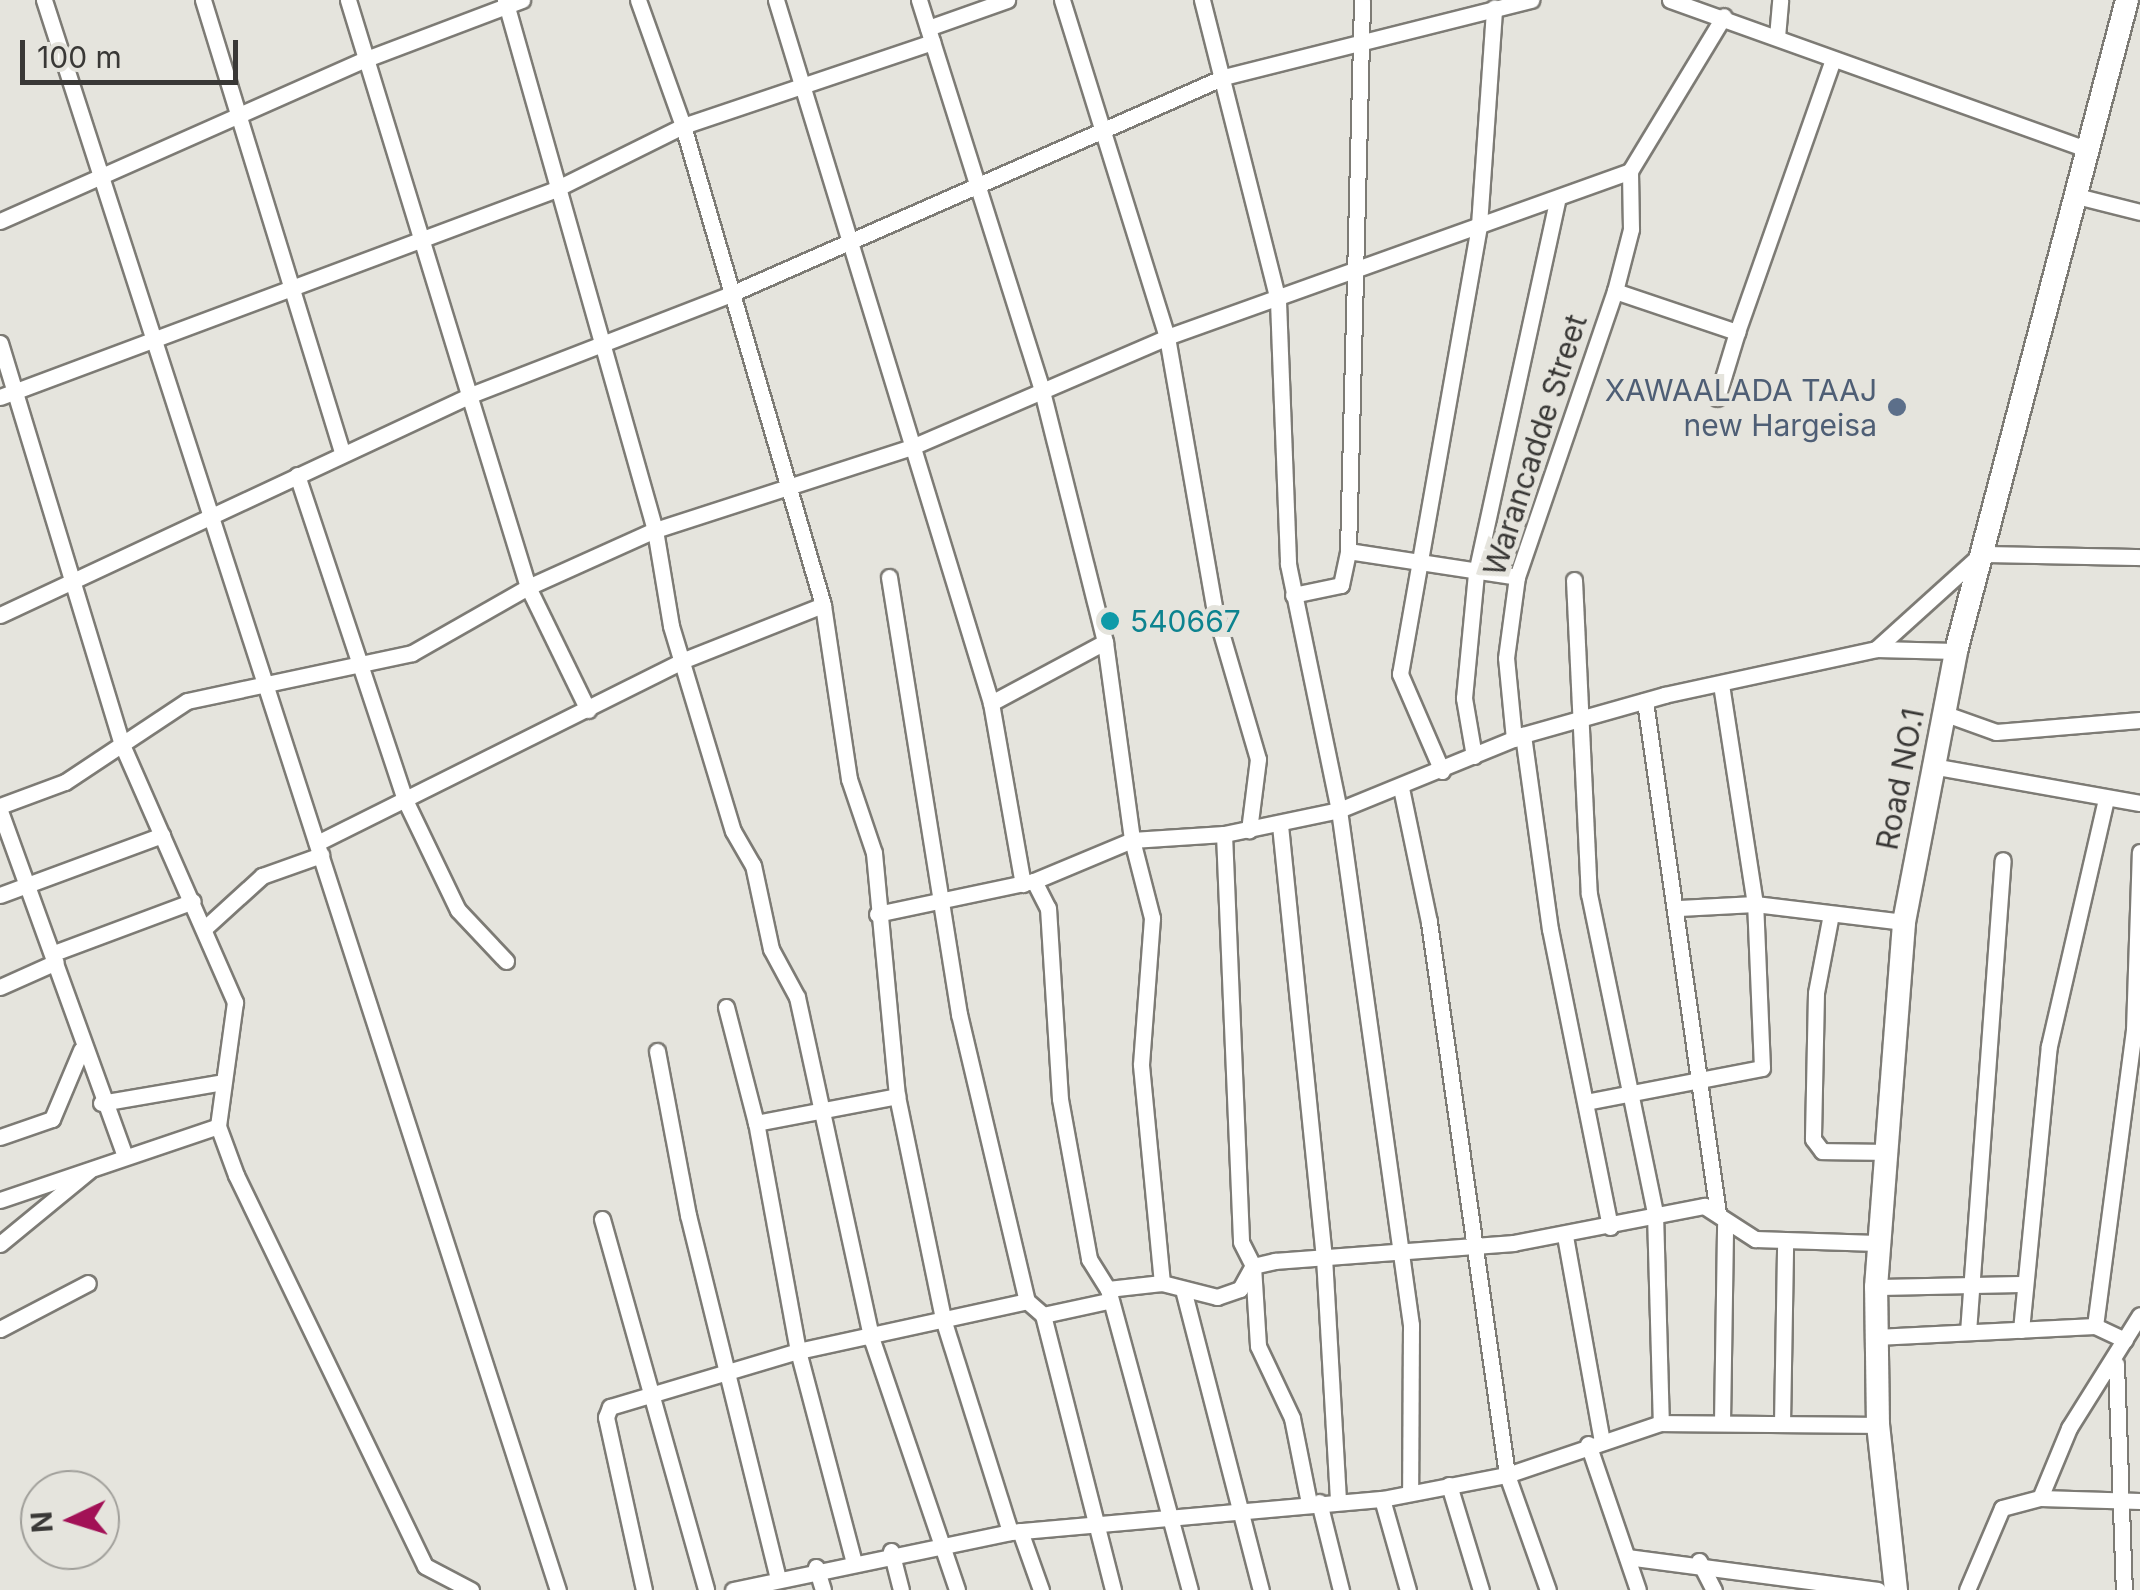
<!DOCTYPE html>
<style>
body{margin:0}
#map{position:relative;width:2140px;height:1590px;overflow:hidden;background:#e5e4dd;font-family:Inter,sans-serif}
div>[style]{position:absolute}
.roads{filter:drop-shadow(2px 0 #7d7b75) drop-shadow(-2px 0 #7d7b75) drop-shadow(0 2px #7d7b75) drop-shadow(0 -2px #7d7b75)}
.minor>*{height:15px;margin:-7.5px;padding:0 7.5px;transform-origin:7.5px;border-radius:7.5px;background:#fff}
.highway>*{height:22px;margin:-11px;padding:0 11px;transform-origin:11px;border-radius:11px;background:#fff}
.dots>*{width:28px;height:28px;translate:-50% -50%;box-sizing:border-box;border:5px solid #e5e4dd;border-radius:50%}
span{translate:-50% -50%;white-space:nowrap;text-align:center;line-height:1.15;-webkit-text-stroke:10px #e5e4dd;paint-order:stroke}
.service-label{font-size:30px;color:#4e5e75}
.right{translate:-100% -50%;text-align:right}
.street-label{font-size:30px;color:#393836}
.culture-label{font-size:30px;color:#0d838f}
.left{translate:0 -50%;text-align:left}
.north{position:absolute;left:20px;top:1470px;width:100px;height:100px;box-sizing:border-box;background:#e5e4dd;border:2px solid #a09f9a;border-radius:50%;rotate:266deg;font-size:28px;font-weight:700;line-height:40px;text-align:center;color:#393836}
.north::after{content:'';display:block;margin:auto;width:35px;height:45px;background:#a21156;clip-path:polygon(50% 0,100% 100%,50% 72%,0 100%)}
.scale{position:absolute;left:20px;top:40px;width:218px;height:45px;box-sizing:border-box;border:5px solid #393836;border-top:0;padding-left:12px;font-size:30px;line-height:35px;white-space:nowrap;color:#393836;-webkit-text-stroke:8px #e5e4dd;paint-order:stroke}
</style>
<div id="map">
<div class="roads">
<div class="minor">
<i style="left:44px;top:0;width:1671px;rotate:72.09deg"></i>
<i style="left:203px;top:0;width:473px;rotate:72.9deg"></i>
<i style="left:348px;top:0;width:614px;rotate:72.95deg"></i>
<i style="left:528px;top:587px;width:137px;rotate:64deg"></i>
<i style="left:505px;top:0;width:551px;rotate:74.2deg"></i>
<i style="left:655px;top:530px;width:97px;rotate:80.5deg"></i>
<i style="left:671px;top:626px;width:214px;rotate:73.2deg"></i>
<i style="left:733px;top:831px;width:39px;rotate:60deg"></i>
<i style="left:753px;top:865px;width:86px;rotate:77.9deg"></i>
<i style="left:771px;top:949px;width:55px;rotate:61.6deg"></i>
<i style="left:797px;top:997px;width:351px;rotate:77.7deg"></i>
<i style="left:872px;top:1340px;width:264px;rotate:71.2deg"></i>
<i style="left:638px;top:0;width:134px;rotate:70.3deg"></i>
<i style="left:683px;top:126px;width:499px;rotate:73.7deg"></i>
<i style="left:823px;top:605px;width:176px;rotate:81.5deg"></i>
<i style="left:849px;top:779px;width:78px;rotate:71.3deg"></i>
<i style="left:874px;top:853px;width:244px;rotate:84.6deg"></i>
<i style="left:897px;top:1096px;width:228px;rotate:78.3deg"></i>
<i style="left:943px;top:1319px;width:223px;rotate:72.5deg"></i>
<i style="left:776px;top:0;width:735px;rotate:72.99deg"></i>
<i style="left:991px;top:703px;width:184px;rotate:80deg"></i>
<i style="left:919px;top:0;width:410px;rotate:72.5deg"></i>
<i style="left:1042px;top:391px;width:259px;rotate:75.9deg"></i>
<i style="left:1105px;top:642px;width:200px;rotate:82.2deg"></i>
<i style="left:1132px;top:840px;width:81px;rotate:75.6deg"></i>
<i style="left:1152px;top:918px;width:147px;rotate:94.3deg"></i>
<i style="left:1141px;top:1065px;width:219px;rotate:84.5deg"></i>
<i style="left:1062px;top:0;width:353px;rotate:72.7deg"></i>
<i style="left:1167px;top:337px;width:279px;rotate:80.1deg"></i>
<i style="left:1215px;top:612px;width:153px;rotate:73.7deg"></i>
<i style="left:1258px;top:759px;width:72px;rotate:97.2deg"></i>
<i style="left:1202px;top:0;width:310px;rotate:75.8deg"></i>
<i style="left:1278px;top:301px;width:263px;rotate:87.8deg"></i>
<i style="left:1288px;top:564px;width:251px;rotate:78.3deg"></i>
<i style="left:1339px;top:810px;width:520px;rotate:82.04deg"></i>
<i style="left:1411px;top:1325px;width:168px;rotate:90.3deg"></i>
<i style="left:1670px;top:0;width:442px;rotate:19.7deg"></i>
<i style="left:928px;top:28px;width:84px;rotate:-19.5deg"></i>
<i style="left:1777px;top:37px;width:37px;rotate:-85deg"></i>
<i style="left:2073px;top:195px;width:69px;rotate:14.2deg"></i>
<i style="left:0;top:221px;width:400px;rotate:-23.9deg"></i>
<i style="left:366px;top:59px;width:167px;rotate:-20.7deg"></i>
<i style="left:1615px;top:291px;width:129px;rotate:18.6deg"></i>
<i style="left:1737px;top:332px;width:288px;rotate:-70.6deg"></i>
<i style="left:0;top:343px;width:422px;rotate:73.1deg"></i>
<i style="left:123px;top:747px;width:279px;rotate:66.3deg"></i>
<i style="left:235px;top:1002px;width:125px;rotate:97.8deg"></i>
<i style="left:218px;top:1126px;width:52px;rotate:69.8deg"></i>
<i style="left:236px;top:1175px;width:434px;rotate:64.2deg"></i>
<i style="left:425px;top:1566px;width:52px;rotate:27.6deg"></i>
<i style="left:0;top:397px;width:591px;rotate:-20.49deg"></i>
<i style="left:554px;top:190px;width:144px;rotate:-26.4deg"></i>
<i style="left:683px;top:126px;width:263px;rotate:-18.6deg"></i>
<i style="left:1717px;top:398px;width:69px;rotate:-73.1deg"></i>
<i style="left:297px;top:475px;width:342px;rotate:71.6deg"></i>
<i style="left:405px;top:800px;width:122px;rotate:64.3deg"></i>
<i style="left:458px;top:910px;width:70px;rotate:46.7deg"></i>
<i style="left:1348px;top:551px;width:171px;rotate:8.7deg"></i>
<i style="left:889px;top:577px;width:443px;rotate:80.9deg"></i>
<i style="left:959px;top:1014px;width:295px;rotate:76.7deg"></i>
<i style="left:1027px;top:1301px;width:21px;rotate:41deg"></i>
<i style="left:1043px;top:1315px;width:284px;rotate:75.7deg"></i>
<i style="left:1574px;top:580px;width:314px;rotate:87.3deg"></i>
<i style="left:1589px;top:894px;width:326px;rotate:78.3deg"></i>
<i style="left:1655px;top:1213px;width:210px;rotate:88.4deg"></i>
<i style="left:1293px;top:595px;width:49px;rotate:-11.8deg"></i>
<i style="left:1341px;top:585px;width:35px;rotate:-78deg"></i>
<i style="left:1348px;top:551px;width:551px;rotate:-88.54deg"></i>
<i style="left:0;top:615px;width:522px;rotate:-25.04deg"></i>
<i style="left:473px;top:394px;width:279px;rotate:-21.2deg"></i>
<i style="left:733px;top:293px;width:536px;rotate:-23.75deg"></i>
<i style="left:1224px;top:77px;width:317px;rotate:-14.1deg"></i>
<i style="left:1876px;top:649px;width:142px;rotate:-42.1deg"></i>
<i style="left:1981px;top:554px;width:159px;rotate:1.1deg"></i>
<i style="left:1645px;top:701px;width:517px;rotate:81.89deg"></i>
<i style="left:991px;top:703px;width:129px;rotate:-28.2deg"></i>
<i style="left:1943px;top:713px;width:56px;rotate:19.7deg"></i>
<i style="left:1996px;top:732px;width:144px;rotate:-4.8deg"></i>
<i style="left:1523px;top:735px;width:196px;rotate:82.1deg"></i>
<i style="left:1550px;top:929px;width:304px;rotate:78.6deg"></i>
<i style="left:1514px;top:739px;width:81px;rotate:-95.6deg"></i>
<i style="left:1506px;top:658px;width:82px;rotate:-82.3deg"></i>
<i style="left:1517px;top:577px;width:302px;rotate:-71.1deg"></i>
<i style="left:1615px;top:291px;width:64px;rotate:-75.5deg"></i>
<i style="left:1631px;top:229px;width:58px;rotate:-91deg"></i>
<i style="left:1474px;top:756px;width:59px;rotate:-99.8deg"></i>
<i style="left:1464px;top:698px;width:126px;rotate:-84.5deg"></i>
<i style="left:1476px;top:573px;width:380px;rotate:-77.7deg"></i>
<i style="left:1932px;top:766px;width:211px;rotate:10.1deg"></i>
<i style="left:1442px;top:771px;width:106px;rotate:-113.4deg"></i>
<i style="left:1400px;top:674px;width:456px;rotate:-80deg"></i>
<i style="left:1479px;top:225px;width:218px;rotate:-86deg"></i>
<i style="left:1401px;top:788px;width:137px;rotate:78.2deg"></i>
<i style="left:1429px;top:922px;width:558px;rotate:81.97deg"></i>
<i style="left:1507px;top:1475px;width:122px;rotate:70.4deg"></i>
<i style="left:0;top:806px;width:69px;rotate:-20.3deg"></i>
<i style="left:65px;top:782px;width:146px;rotate:-33.6deg"></i>
<i style="left:187px;top:701px;width:230px;rotate:-12deg"></i>
<i style="left:412px;top:653px;width:133px;rotate:-29.6deg"></i>
<i style="left:528px;top:587px;width:139px;rotate:-24.2deg"></i>
<i style="left:655px;top:530px;width:270px;rotate:-17.9deg"></i>
<i style="left:912px;top:447px;width:278px;rotate:-23.3deg"></i>
<i style="left:1167px;top:337px;width:492px;rotate:-19.7deg"></i>
<i style="left:1630px;top:171px;width:181px;rotate:-58.8deg"></i>
<i style="left:0;top:811px;width:364px;rotate:70.1deg"></i>
<i style="left:1280px;top:825px;width:434px;rotate:84.2deg"></i>
<i style="left:1324px;top:1257px;width:245px;rotate:86.7deg"></i>
<i style="left:1224px;top:834px;width:408px;rotate:87.6deg"></i>
<i style="left:1241px;top:1242px;width:27px;rotate:63deg"></i>
<i style="left:1253px;top:1266px;width:80px;rotate:86.4deg"></i>
<i style="left:1258px;top:1346px;width:80px;rotate:64.7deg"></i>
<i style="left:1292px;top:1418px;width:87px;rotate:78.7deg"></i>
<i style="left:317px;top:843px;width:410px;rotate:-26.5deg"></i>
<i style="left:684px;top:660px;width:149px;rotate:-21.6deg"></i>
<i style="left:1034px;top:881px;width:30px;rotate:63deg"></i>
<i style="left:1048px;top:908px;width:191px;rotate:86.4deg"></i>
<i style="left:1060px;top:1099px;width:163px;rotate:79.7deg"></i>
<i style="left:1089px;top:1259px;width:36px;rotate:58deg"></i>
<i style="left:1108px;top:1289px;width:312px;rotate:74.8deg"></i>
<i style="left:0;top:895px;width:173px;rotate:-20.3deg"></i>
<i style="left:1679px;top:908px;width:76px;rotate:-3deg"></i>
<i style="left:1755px;top:904px;width:150px;rotate:6.9deg"></i>
<i style="left:877px;top:914px;width:160px;rotate:-11.9deg"></i>
<i style="left:1034px;top:881px;width:106px;rotate:-22.7deg"></i>
<i style="left:1132px;top:840px;width:92px;rotate:-3.7deg"></i>
<i style="left:1224px;top:834px;width:117px;rotate:-11.8deg"></i>
<i style="left:1339px;top:810px;width:199px;rotate:-22.2deg"></i>
<i style="left:1523px;top:735px;width:147px;rotate:-15.8deg"></i>
<i style="left:1664px;top:695px;width:217px;rotate:-12.2deg"></i>
<i style="left:1876px;top:649px;width:80px;rotate:1.4deg"></i>
<i style="left:1831px;top:914px;width:80px;rotate:100.8deg"></i>
<i style="left:1816px;top:993px;width:146px;rotate:91.2deg"></i>
<i style="left:1813px;top:1139px;width:15px;rotate:53deg"></i>
<i style="left:1822px;top:1151px;width:62px;rotate:0.9deg"></i>
<i style="left:206px;top:927px;width:76px;rotate:-42.3deg"></i>
<i style="left:262px;top:876px;width:63px;rotate:-19.6deg"></i>
<i style="left:54px;top:953px;width:148px;rotate:-20.5deg"></i>
<i style="left:0;top:987px;width:61px;rotate:-24.1deg"></i>
<i style="left:726px;top:1007px;width:120px;rotate:75.5deg"></i>
<i style="left:657px;top:1051px;width:167px;rotate:79.3deg"></i>
<i style="left:688px;top:1215px;width:374px;rotate:76.1deg"></i>
<i style="left:1586px;top:1102px;width:179px;rotate:-10.9deg"></i>
<i style="left:1762px;top:1068px;width:164px;rotate:-92.4deg"></i>
<i style="left:1755px;top:904px;width:223px;rotate:-98.8deg"></i>
<i style="left:101px;top:1103px;width:119px;rotate:-9.7deg"></i>
<i style="left:0;top:1137px;width:55px;rotate:-19.1deg"></i>
<i style="left:52px;top:1119px;width:75px;rotate:-67.2deg"></i>
<i style="left:0;top:1200px;width:230px;rotate:-18.7deg"></i>
<i style="left:602px;top:1219px;width:385px;rotate:74.3deg"></i>
<i style="left:1565px;top:1236px;width:204px;rotate:79.8deg"></i>
<i style="left:0;top:1244px;width:115px;rotate:-39.4deg"></i>
<i style="left:1876px;top:1287px;width:148px;rotate:-1.2deg"></i>
<i style="left:1108px;top:1289px;width:54px;rotate:-6.3deg"></i>
<i style="left:1162px;top:1283px;width:57px;rotate:14.3deg"></i>
<i style="left:1217px;top:1297px;width:24px;rotate:-19deg"></i>
<i style="left:1240px;top:1289px;width:26px;rotate:-61deg"></i>
<i style="left:1253px;top:1266px;width:23px;rotate:-13deg"></i>
<i style="left:1275px;top:1261px;width:239px;rotate:-4.3deg"></i>
<i style="left:1513px;top:1243px;width:195px;rotate:-11deg"></i>
<i style="left:1704px;top:1206px;width:61px;rotate:32.9deg"></i>
<i style="left:1755px;top:1239px;width:122px;rotate:1.9deg"></i>
<i style="left:1184px;top:1293px;width:307px;rotate:75.5deg"></i>
<i style="left:1043px;top:1315px;width:66px;rotate:-12.2deg"></i>
<i style="left:2095px;top:1326px;width:299px;rotate:-82.5deg"></i>
<i style="left:2134px;top:1030px;width:178px;rotate:-88.1deg"></i>
<i style="left:0;top:1329px;width:99px;rotate:-27.6deg"></i>
<i style="left:2021px;top:1330px;width:285px;rotate:-84.4deg"></i>
<i style="left:2049px;top:1046px;width:253px;rotate:-77deg"></i>
<i style="left:1968px;top:1332px;width:473px;rotate:-85.8deg"></i>
<i style="left:1876px;top:1337px;width:219px;rotate:-2.9deg"></i>
<i style="left:2095px;top:1326px;width:33px;rotate:25deg"></i>
<i style="left:2116px;top:1364px;width:226px;rotate:88deg"></i>
<i style="left:1722px;top:1422px;width:197px;rotate:-89.1deg"></i>
<i style="left:1782px;top:1423px;width:179px;rotate:-89deg"></i>
<i style="left:1588px;top:1444px;width:154px;rotate:71.1deg"></i>
<i style="left:1449px;top:1485px;width:110px;rotate:73.1deg"></i>
<i style="left:2040px;top:1498px;width:76px;rotate:-67.5deg"></i>
<i style="left:2069px;top:1428px;width:133px;rotate:-57.9deg"></i>
<i style="left:1382px;top:1499px;width:95px;rotate:74.1deg"></i>
<i style="left:1319px;top:1502px;width:91px;rotate:76deg"></i>
<i style="left:1020px;top:1531px;width:63px;rotate:70.4deg"></i>
<i style="left:891px;top:1551px;width:40px;rotate:75.6deg"></i>
<i style="left:1627px;top:1557px;width:253px;rotate:7.5deg"></i>
<i style="left:853px;top:1559px;width:215px;rotate:-104.8deg"></i>
<i style="left:798px;top:1351px;width:232px;rotate:-100.4deg"></i>
<i style="left:756px;top:1123px;width:144px;rotate:-10.8deg"></i>
<i style="left:1699px;top:1561px;width:33px;rotate:63deg"></i>
<i style="left:816px;top:1567px;width:24px;rotate:73deg"></i>
<i style="left:644px;top:1590px;width:177px;rotate:-102.4deg"></i>
<i style="left:606px;top:1417px;width:11px;rotate:-68deg"></i>
<i style="left:610px;top:1407px;width:196px;rotate:-16.6deg"></i>
<i style="left:798px;top:1351px;width:234px;rotate:-12.3deg"></i>
<i style="left:733px;top:1590px;width:283px;rotate:-11.8deg"></i>
<i style="left:1010px;top:1532px;width:373px;rotate:-5.1deg"></i>
<i style="left:1382px;top:1499px;width:127px;rotate:-10.9deg"></i>
<i style="left:1507px;top:1475px;width:163px;rotate:-18.7deg"></i>
<i style="left:1661px;top:1423px;width:217px;rotate:0.5deg"></i>
<i style="left:1967px;top:1590px;width:89px;rotate:-66.9deg"></i>
<i style="left:2002px;top:1508px;width:39px;rotate:-15deg"></i>
<i style="left:2040px;top:1498px;width:100px;rotate:1.7deg"></i>
</div>
<div class="highway">
<i style="left:1896px;top:1590px;width:166px;rotate:-96.2deg"></i>
<i style="left:1878px;top:1425px;width:138px;rotate:-90.8deg"></i>
<i style="left:1876px;top:1287px;width:366px;rotate:-85.6deg"></i>
<i style="left:1904px;top:922px;width:276px;rotate:-79.1deg"></i>
<i style="left:1956px;top:651px;width:673px;rotate:-75.28deg"></i>
</div>
</div>
<div class="dots">
<i style="left:1897px;top:407px;background:#5c6f8a"></i>
<i style="left:1110px;top:621px;background:#0f9aa8"></i>
</div>
<div class="service-label">
<span class="right" style="left:1877px;top:407px">XAWAALADA TAAJ<br>new Hargeisa</span>
</div>
<div class="street-label">
<span style="left:1535px;top:445px;rotate:-72deg">Warancadde Street</span>
<span style="left:1900px;top:779px;rotate:-79deg">Road NO.1</span>
</div>
<div class="culture-label">
<span class="left" style="left:1130px;top:621px">540667</span>
</div>
<div class="north">N</div>
<div class="scale">100 m</div>
</div>
